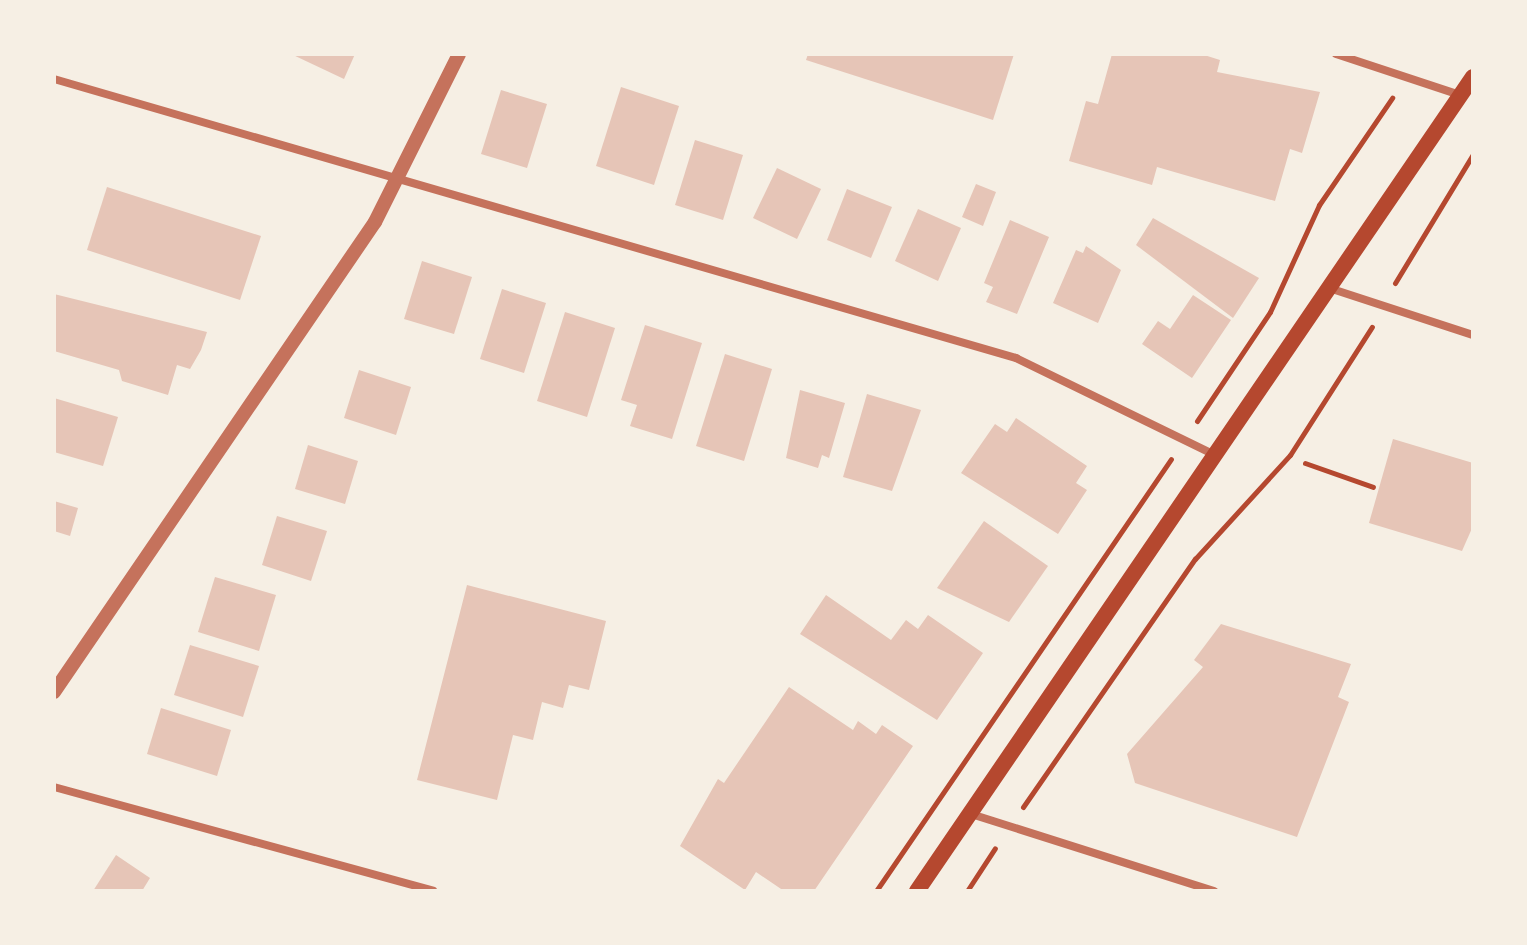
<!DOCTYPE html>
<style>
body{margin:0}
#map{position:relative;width:1527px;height:945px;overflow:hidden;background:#f6efe4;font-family:Jost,sans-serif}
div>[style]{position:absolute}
.building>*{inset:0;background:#e6c5b7}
.path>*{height:5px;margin:-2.5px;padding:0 2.5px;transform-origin:2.5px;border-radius:2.5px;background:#b5482f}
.minor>*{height:8px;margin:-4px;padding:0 4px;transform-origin:4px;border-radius:4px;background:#c5725c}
.tertiary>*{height:14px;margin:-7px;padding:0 7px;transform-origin:7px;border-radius:7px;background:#c5725c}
.secondary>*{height:16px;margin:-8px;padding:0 8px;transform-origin:8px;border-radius:8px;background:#b5482f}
span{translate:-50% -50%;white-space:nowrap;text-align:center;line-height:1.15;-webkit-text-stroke:8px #f6efe4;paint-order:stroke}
.frame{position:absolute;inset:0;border:56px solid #f6efe4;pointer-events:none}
</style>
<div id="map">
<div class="building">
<i style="clip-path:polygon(291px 54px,355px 54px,344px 79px)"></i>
<i style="clip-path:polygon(808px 54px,1014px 54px,993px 120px,806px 60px)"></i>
<i style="clip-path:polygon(1112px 54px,1201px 54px,1220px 60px,1217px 72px,1320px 92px,1302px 153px,1290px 149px,1275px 201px,1157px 167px,1152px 185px,1069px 161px,1086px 101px,1098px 104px)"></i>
<i style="clip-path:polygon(621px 87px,679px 106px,654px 185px,596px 166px)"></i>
<i style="clip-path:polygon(501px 90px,547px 104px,527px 168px,481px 154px)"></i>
<i style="clip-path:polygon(695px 140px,743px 155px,723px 220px,675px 205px)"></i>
<i style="clip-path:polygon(777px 168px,821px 189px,797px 239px,753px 218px)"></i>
<i style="clip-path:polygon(976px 184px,996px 192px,983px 226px,962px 217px)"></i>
<i style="clip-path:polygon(107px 187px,261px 236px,240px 300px,87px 250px)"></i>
<i style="clip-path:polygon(847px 189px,892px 207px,871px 258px,827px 240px)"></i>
<i style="clip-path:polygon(918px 209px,961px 228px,938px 281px,895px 261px)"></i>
<i style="clip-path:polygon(1153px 218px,1259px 278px,1233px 318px,1136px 245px)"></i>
<i style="clip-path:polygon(1010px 220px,1049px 237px,1017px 314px,986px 302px,993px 287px,984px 283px)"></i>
<i style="clip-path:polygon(1086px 246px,1121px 270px,1098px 323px,1053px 303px,1076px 250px,1083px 253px)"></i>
<i style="clip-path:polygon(422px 261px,472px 277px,454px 334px,404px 319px)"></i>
<i style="clip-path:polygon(502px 289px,546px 303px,524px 373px,480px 359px)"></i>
<i style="clip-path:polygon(54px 294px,207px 332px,201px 350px,190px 369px,177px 365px,168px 395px,122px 381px,119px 370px,54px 351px)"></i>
<i style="clip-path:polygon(1193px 295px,1231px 320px,1192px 378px,1142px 344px,1158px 321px,1170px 329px)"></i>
<i style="clip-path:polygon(565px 312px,615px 328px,587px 417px,537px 401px)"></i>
<i style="clip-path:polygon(645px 325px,702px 343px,672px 439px,630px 426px,637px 405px,621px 400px)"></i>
<i style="clip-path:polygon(725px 354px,772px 369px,744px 461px,696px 446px)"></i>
<i style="clip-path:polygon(359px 370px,411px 387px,396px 435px,344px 418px)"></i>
<i style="clip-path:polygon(800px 390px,845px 403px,829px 458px,822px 455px,818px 468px,786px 458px)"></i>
<i style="clip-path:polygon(867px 394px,921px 410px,892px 491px,843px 477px)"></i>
<i style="clip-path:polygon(54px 398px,118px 417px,103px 466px,54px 452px)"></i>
<i style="clip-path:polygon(1016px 418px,1087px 466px,1076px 483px,1087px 490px,1058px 534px,961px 473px,995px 424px,1007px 432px)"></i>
<i style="clip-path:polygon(1393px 439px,1473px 463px,1473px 526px,1462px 551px,1369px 523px)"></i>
<i style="clip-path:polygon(308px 445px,358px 461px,345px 504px,295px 489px)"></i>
<i style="clip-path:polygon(54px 501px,78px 508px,70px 536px,54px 531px)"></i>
<i style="clip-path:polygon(277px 516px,327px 531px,311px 581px,262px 565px)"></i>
<i style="clip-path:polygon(984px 521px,1048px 566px,1009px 622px,937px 588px)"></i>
<i style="clip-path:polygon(215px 577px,276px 595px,259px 651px,198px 632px)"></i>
<i style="clip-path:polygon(467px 585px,606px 621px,589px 690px,569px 685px,563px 708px,542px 702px,533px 740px,513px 735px,497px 800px,417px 780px)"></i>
<i style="clip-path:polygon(826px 595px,891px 640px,906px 620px,918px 629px,928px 615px,983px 653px,937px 720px,800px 634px)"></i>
<i style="clip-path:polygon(1221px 624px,1351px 664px,1338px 697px,1349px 702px,1297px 837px,1135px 783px,1127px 754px,1203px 667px,1194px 660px)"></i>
<i style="clip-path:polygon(190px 645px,259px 666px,243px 717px,174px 695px)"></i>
<i style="clip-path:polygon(789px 687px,853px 730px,858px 721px,876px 734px,882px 725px,913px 746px,814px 891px,784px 891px,756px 872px,745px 890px,680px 846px,718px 779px,724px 783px)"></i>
<i style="clip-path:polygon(161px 708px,231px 730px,217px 776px,147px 754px)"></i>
<i style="clip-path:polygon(116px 855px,150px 878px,142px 891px,93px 891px)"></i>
</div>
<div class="path">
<i style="left:1395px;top:283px;width:151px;rotate:-58.8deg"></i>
<i style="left:1197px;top:421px;width:131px;rotate:-56.2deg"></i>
<i style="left:1270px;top:312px;width:118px;rotate:-65.4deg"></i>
<i style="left:1319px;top:205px;width:130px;rotate:-55.7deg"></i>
<i style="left:1305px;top:463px;width:72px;rotate:19.4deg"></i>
<i style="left:1023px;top:807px;width:302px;rotate:-55.3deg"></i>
<i style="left:1195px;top:559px;width:141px;rotate:-47.6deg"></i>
<i style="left:1290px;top:455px;width:152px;rotate:-57.4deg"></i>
<i style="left:876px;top:891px;width:523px;rotate:-55.67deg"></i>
<i style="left:967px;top:891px;width:51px;rotate:-56.9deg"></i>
</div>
<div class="minor">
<i style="left:1336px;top:54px;width:131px;rotate:18.3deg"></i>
<i style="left:54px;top:79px;width:1002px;rotate:16.17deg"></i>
<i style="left:1016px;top:358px;width:221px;rotate:26deg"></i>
<i style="left:1329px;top:288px;width:151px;rotate:18.1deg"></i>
<i style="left:54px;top:787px;width:393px;rotate:15.3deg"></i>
<i style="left:971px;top:814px;width:255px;rotate:17.6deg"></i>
</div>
<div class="tertiary">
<i style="left:54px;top:692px;width:569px;rotate:-55.67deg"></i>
<i style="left:375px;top:222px;width:188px;rotate:-63.4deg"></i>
</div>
<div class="secondary">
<i style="left:917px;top:891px;width:986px;rotate:-55.67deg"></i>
</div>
<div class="frame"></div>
</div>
